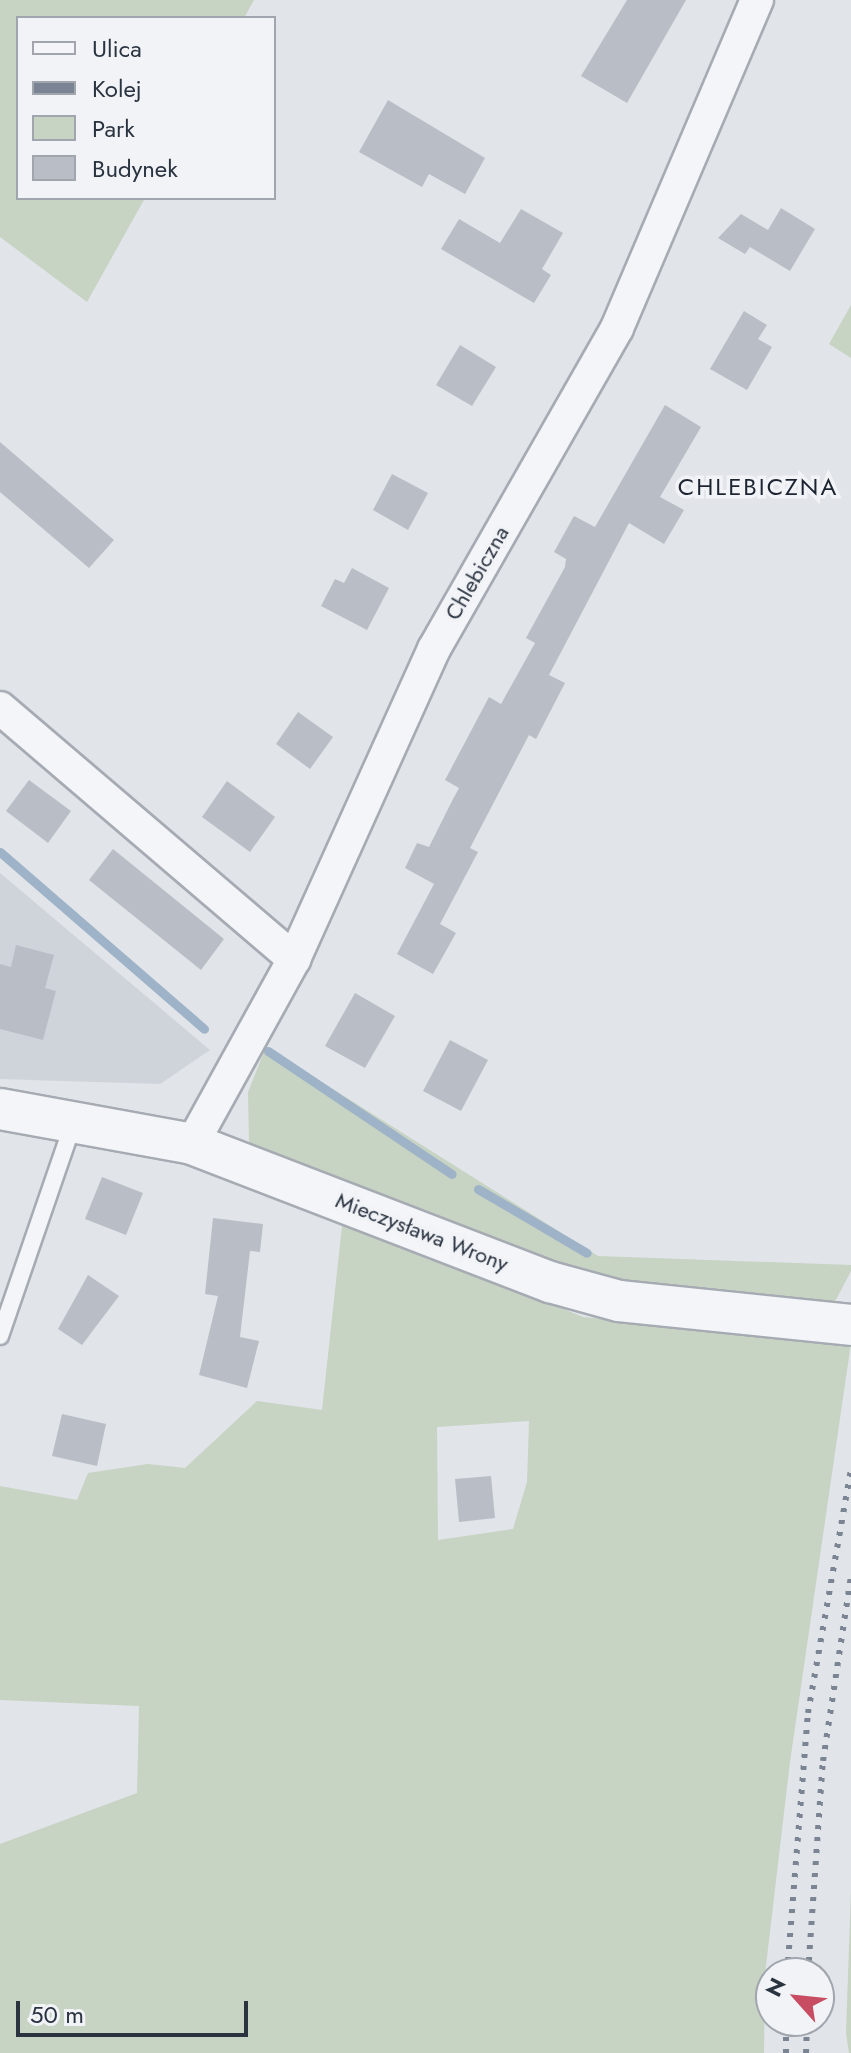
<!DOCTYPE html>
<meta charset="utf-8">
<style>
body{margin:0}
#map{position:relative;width:851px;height:2053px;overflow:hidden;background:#e1e4e9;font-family:Jost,sans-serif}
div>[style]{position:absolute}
.built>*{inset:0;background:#cfd4db}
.green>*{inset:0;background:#c7d3c3}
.stream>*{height:9px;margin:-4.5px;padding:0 4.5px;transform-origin:4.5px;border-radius:4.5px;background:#9eb3c7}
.building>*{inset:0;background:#b9bec6}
.roads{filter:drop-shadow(2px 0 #a6abb3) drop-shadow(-2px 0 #a6abb3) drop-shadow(0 2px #a6abb3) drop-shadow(0 -2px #a6abb3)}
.service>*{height:16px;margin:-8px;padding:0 8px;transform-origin:8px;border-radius:8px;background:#f4f5f8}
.minor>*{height:32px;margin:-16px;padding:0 16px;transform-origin:16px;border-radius:16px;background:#f4f5f8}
.tertiary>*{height:40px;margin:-20px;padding:0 20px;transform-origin:20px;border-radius:20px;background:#f4f5f8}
.rail>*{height:6px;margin-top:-3px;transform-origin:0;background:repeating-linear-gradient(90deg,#7b8492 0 4px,transparent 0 12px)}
span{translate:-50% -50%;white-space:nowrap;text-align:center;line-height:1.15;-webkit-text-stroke:7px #f1f3f7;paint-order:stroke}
.street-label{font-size:22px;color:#2a3340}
.neighbourhood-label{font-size:24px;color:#1c2431;letter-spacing:2px}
.legend{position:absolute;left:16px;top:16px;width:260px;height:184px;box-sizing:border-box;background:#f1f3f7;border:2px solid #a1a6ae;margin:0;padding:10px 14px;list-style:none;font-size:24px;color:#2a3340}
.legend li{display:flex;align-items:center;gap:16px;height:40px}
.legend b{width:40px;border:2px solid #a1a6ae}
.north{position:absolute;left:755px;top:1957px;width:80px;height:80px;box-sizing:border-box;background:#f1f3f7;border:2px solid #a1a6ae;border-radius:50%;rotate:297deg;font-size:22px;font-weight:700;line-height:32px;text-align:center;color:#2a3340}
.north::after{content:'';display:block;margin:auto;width:28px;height:36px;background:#c84d62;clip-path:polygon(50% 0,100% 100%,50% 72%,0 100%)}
.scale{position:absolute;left:16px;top:2001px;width:232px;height:36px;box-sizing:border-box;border:4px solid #2a3340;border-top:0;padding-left:10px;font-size:24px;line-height:28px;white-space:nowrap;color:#2a3340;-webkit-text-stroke:6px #f1f3f7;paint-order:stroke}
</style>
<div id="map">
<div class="built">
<i style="clip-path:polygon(0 873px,210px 1050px,160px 1084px,0 1079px)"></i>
</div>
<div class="green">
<i style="clip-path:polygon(0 0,254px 0,244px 18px,18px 18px,18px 198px,145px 198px,87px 302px,0 237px)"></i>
<i style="clip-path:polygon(851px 305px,851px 358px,829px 344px)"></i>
<i style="clip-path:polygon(266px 1047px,598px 1256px,851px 1265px,851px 1271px,830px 1311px,570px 1275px,471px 1239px,249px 1143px,248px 1092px)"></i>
<i style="clip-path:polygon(evenodd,343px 1217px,583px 1317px,851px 1343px,790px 1762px,765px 1974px,764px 2053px,0 2053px,0 1844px,137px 1793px,139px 1706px,0 1700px,0 1486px,77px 1500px,88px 1473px,148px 1464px,185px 1468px,257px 1401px,322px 1410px,343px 1217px,529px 1421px,527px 1482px,513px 1529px,438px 1540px,437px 1427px,529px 1421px)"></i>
<i style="clip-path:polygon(851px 1889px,851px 2053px,849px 2053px,846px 2033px)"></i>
</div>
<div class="stream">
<i style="left:0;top:852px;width:270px;rotate:40.9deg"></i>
<i style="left:268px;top:1051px;width:221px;rotate:33.8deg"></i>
<i style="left:478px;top:1189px;width:126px;rotate:30.4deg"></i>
</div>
<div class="building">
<i style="clip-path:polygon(627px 0,686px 0,627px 103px,581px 76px)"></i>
<i style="clip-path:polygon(388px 100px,485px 158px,465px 194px,429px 174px,422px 187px,359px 152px)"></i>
<i style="clip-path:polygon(781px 208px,815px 229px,790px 271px,750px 247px,745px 254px,718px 238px,741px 214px,768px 230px)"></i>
<i style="clip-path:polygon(521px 209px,563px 233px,542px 269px,551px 275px,534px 303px,441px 249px,459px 219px,500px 243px)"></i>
<i style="clip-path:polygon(744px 311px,767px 325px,758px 339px,772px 347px,747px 390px,710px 369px)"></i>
<i style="clip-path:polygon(460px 345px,496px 367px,472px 406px,436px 385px)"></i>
<i style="clip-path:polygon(665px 405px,701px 427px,660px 497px,684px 510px,664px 544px,629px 523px,549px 675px,565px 683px,536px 739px,529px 735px,470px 848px,478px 852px,440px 924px,456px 933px,433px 974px,397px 954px,434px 884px,405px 868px,417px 843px,429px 847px,452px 801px,459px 788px,445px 780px,489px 697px,501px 704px,535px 643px,526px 638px,565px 567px,566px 559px,554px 552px,574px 516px,595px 527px)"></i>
<i style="clip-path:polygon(0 442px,114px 540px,89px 568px,0 492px)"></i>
<i style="clip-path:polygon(392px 474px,428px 493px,408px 530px,373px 510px)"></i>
<i style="clip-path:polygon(352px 568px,389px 588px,367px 630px,321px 606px,335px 579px,344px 583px)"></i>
<i style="clip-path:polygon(298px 712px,333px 737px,310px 769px,276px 744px)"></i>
<i style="clip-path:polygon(29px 780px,71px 811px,48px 843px,6px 811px)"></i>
<i style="clip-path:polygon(227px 781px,275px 817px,250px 852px,202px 817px)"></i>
<i style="clip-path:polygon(113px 849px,224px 939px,201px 970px,89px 880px)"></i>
<i style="clip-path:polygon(16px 945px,54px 955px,45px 988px,56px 991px,43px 1040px,0 1029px,0 964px,11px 967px)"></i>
<i style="clip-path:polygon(355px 993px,395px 1016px,365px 1068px,325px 1046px)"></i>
<i style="clip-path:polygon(450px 1040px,488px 1060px,461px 1111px,423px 1091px)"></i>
<i style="clip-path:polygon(102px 1177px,143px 1193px,126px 1235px,85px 1219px)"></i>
<i style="clip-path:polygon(213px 1218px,263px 1224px,260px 1252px,250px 1251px,240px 1337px,259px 1341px,247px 1388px,199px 1375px,218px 1296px,205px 1294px)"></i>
<i style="clip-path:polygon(88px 1275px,119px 1296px,82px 1345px,58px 1329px)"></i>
<i style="clip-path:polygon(62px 1414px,106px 1424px,97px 1466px,52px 1456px)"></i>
<i style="clip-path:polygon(491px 1476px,495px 1518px,459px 1522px,455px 1479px)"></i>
</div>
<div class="roads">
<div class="service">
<i style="left:0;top:1336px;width:224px;rotate:-71deg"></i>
</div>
<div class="minor">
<i style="left:0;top:708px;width:387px;rotate:40.5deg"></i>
<i style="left:192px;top:1144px;width:211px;rotate:-61.1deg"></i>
<i style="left:294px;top:959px;width:340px;rotate:-65.7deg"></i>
<i style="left:434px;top:649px;width:369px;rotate:-60.3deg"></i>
<i style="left:617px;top:328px;width:357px;rotate:-66.9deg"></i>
</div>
<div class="tertiary">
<i style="left:0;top:1109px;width:195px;rotate:10.3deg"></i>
<i style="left:192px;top:1144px;width:384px;rotate:21.1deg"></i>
<i style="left:550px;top:1282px;width:72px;rotate:15.4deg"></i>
<i style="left:619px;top:1301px;width:233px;rotate:5.9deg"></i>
</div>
</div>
<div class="rail">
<i style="left:787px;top:1973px;width:261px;rotate:-85.4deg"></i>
<i style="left:808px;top:1713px;width:248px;rotate:-80deg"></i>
<i style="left:808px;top:1973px;width:213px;rotate:-86deg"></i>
<i style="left:823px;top:1761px;width:187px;rotate:-81.4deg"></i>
<i style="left:786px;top:2053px;width:32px;rotate:-90deg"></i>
<i style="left:806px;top:2053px;width:32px;rotate:-88deg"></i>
</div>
<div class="street-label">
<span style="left:477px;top:573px;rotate:-60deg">Chlebiczna</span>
<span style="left:422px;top:1232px;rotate:21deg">Mieczysława Wrony</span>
</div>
<div class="neighbourhood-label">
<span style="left:758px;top:487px">CHLEBICZNA</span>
</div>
<ul class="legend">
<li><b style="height:10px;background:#f4f5f8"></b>Ulica</li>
<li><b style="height:10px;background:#7b8492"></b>Kolej</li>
<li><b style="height:22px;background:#c7d3c3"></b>Park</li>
<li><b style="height:22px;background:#b9bec6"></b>Budynek</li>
</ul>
<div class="north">N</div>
<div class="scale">50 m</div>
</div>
